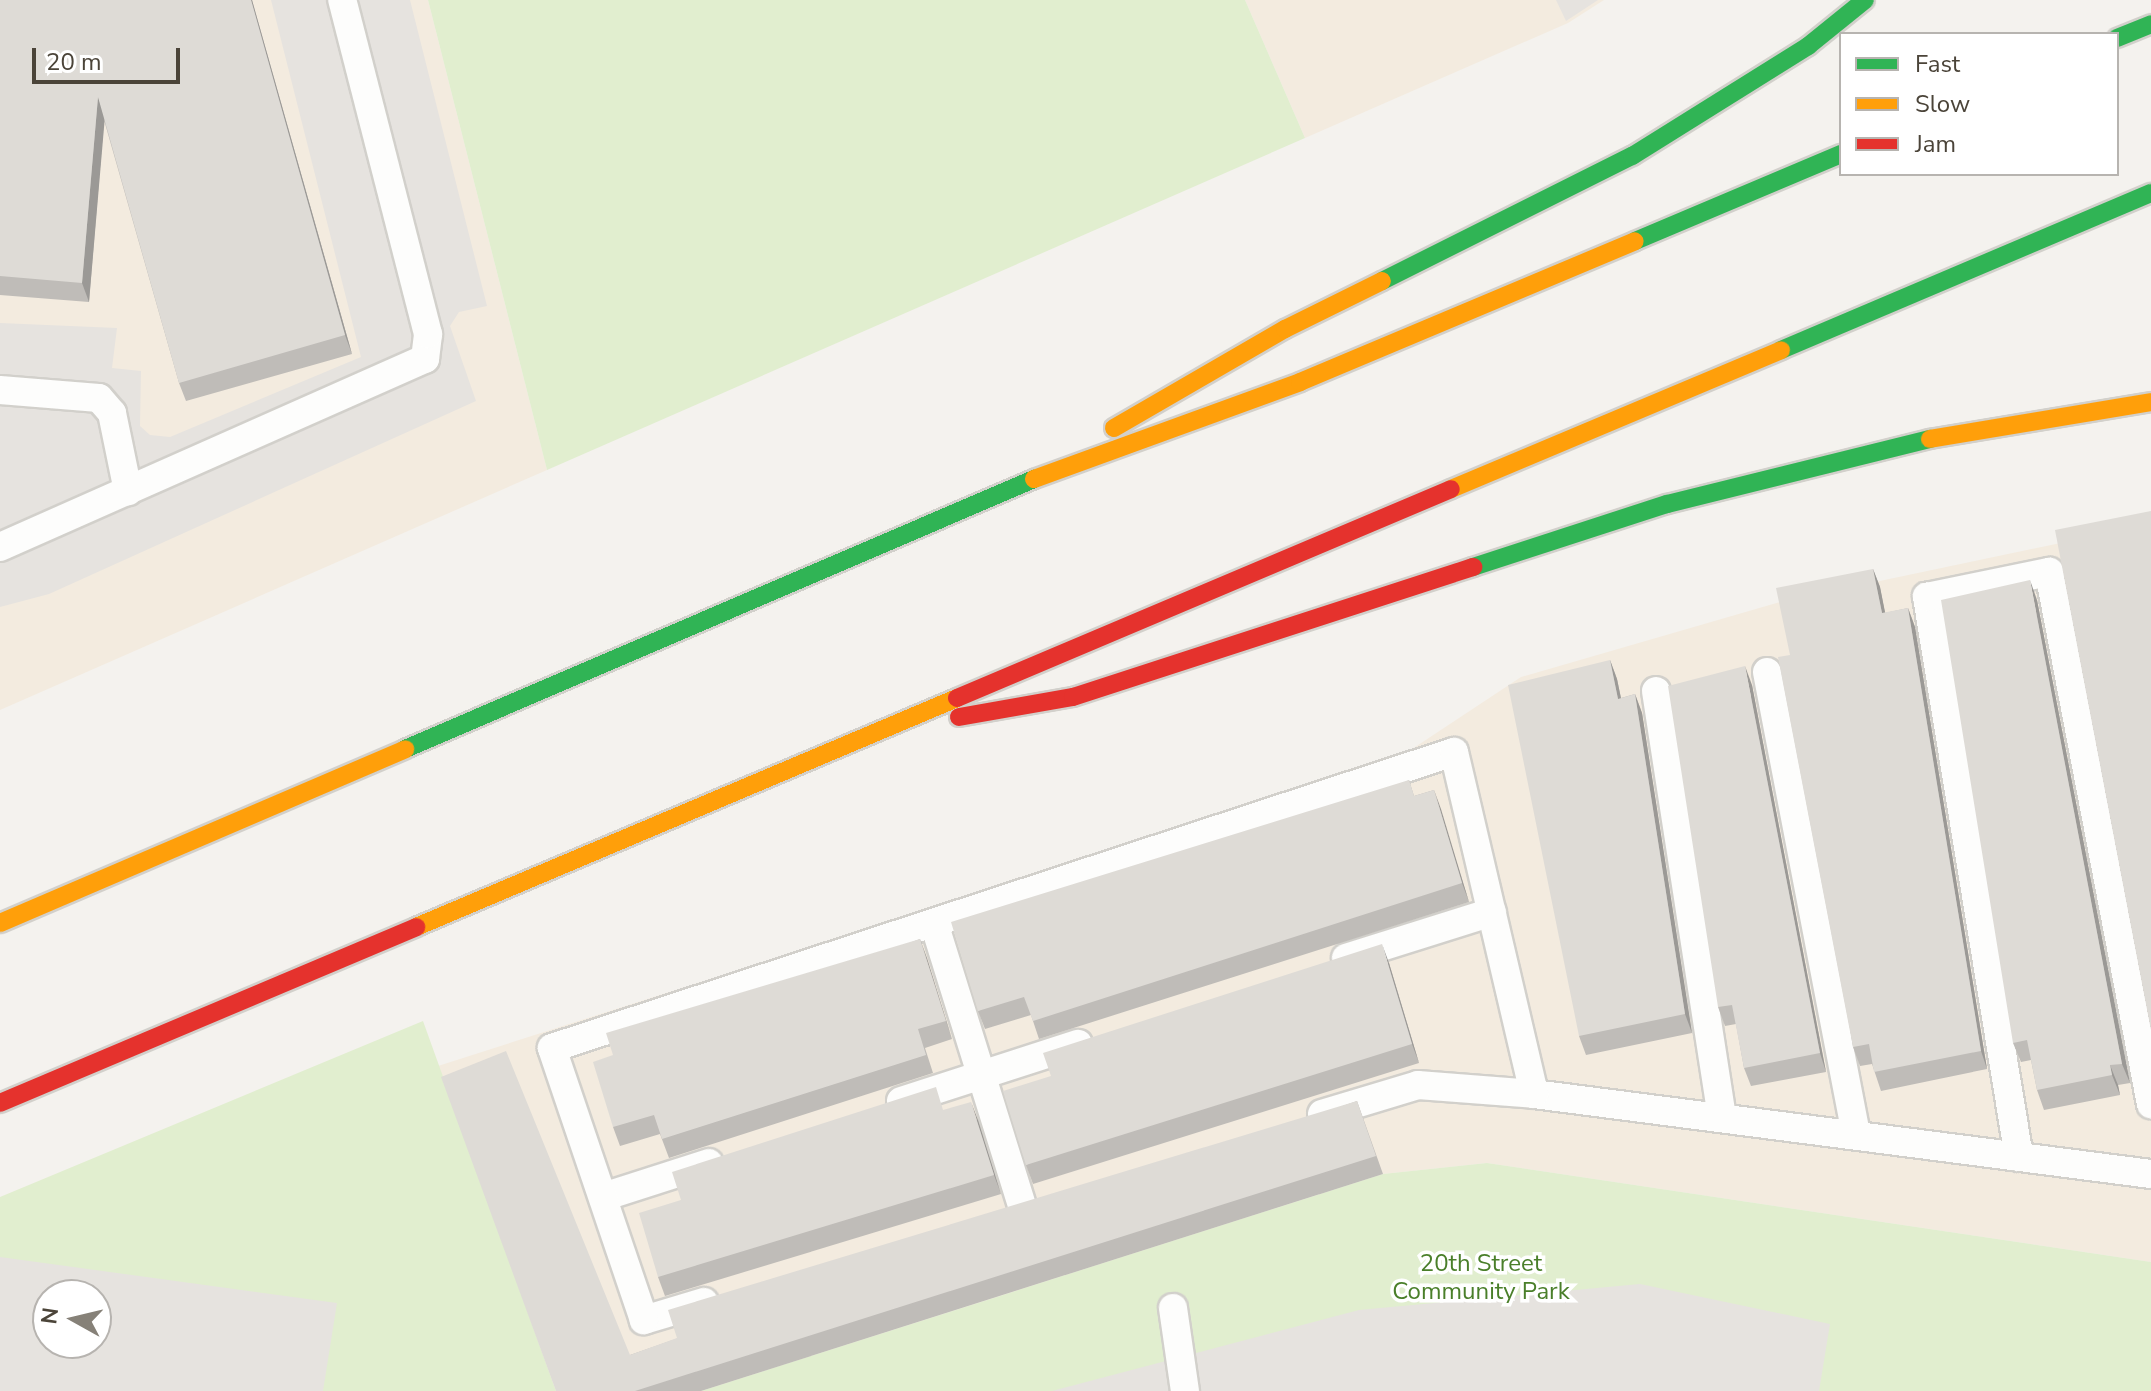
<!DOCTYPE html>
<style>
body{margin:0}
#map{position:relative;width:2151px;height:1391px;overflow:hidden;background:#f4f2ee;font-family:"Nunito Sans",sans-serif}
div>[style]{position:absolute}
.commercial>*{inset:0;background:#f3ebdf}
.green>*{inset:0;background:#e1eecf}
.parking>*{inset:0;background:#e6e3df}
.roads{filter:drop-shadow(2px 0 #d2d0cb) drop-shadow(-2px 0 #d2d0cb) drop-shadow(0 2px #d2d0cb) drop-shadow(0 -2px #d2d0cb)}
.lane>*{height:28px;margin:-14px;padding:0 14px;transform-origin:14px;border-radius:14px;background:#fdfdfc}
.fast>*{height:18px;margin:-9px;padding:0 9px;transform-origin:9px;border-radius:9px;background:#30b455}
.slow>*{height:18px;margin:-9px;padding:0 9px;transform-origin:9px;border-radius:9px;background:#ff9f0a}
.jam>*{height:18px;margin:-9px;padding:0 9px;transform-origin:9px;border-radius:9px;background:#e5322d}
.wall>*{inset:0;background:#bfbcb8}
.shaded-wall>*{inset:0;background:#9b9996}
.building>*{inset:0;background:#dedbd6}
span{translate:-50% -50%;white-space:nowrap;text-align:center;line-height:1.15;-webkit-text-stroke:7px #fff;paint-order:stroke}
.park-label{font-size:24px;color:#4a7f2a}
.legend{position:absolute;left:1839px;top:32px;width:280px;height:144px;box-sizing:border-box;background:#fff;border:2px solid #b7b4b0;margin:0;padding:10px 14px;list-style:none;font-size:24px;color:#4b4439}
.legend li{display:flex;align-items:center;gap:16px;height:40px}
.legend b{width:40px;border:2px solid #b7b4b0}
.north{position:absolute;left:32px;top:1279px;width:80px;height:80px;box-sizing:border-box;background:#fff;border:2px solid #b7b4b0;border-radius:50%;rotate:278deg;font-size:22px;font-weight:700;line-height:32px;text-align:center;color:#4b4439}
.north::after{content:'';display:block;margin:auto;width:28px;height:36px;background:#868178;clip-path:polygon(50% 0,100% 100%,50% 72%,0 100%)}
.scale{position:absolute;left:32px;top:48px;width:148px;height:36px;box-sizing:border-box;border:4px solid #4b4439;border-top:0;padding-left:10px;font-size:24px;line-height:28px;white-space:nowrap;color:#4b4439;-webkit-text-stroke:6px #fff;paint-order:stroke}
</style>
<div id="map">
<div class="commercial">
<i style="clip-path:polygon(0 0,428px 0,547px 470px,0 710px)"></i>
<i style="clip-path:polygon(1245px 0,1604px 0,1568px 23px,1305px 138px)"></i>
<i style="clip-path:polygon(2151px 524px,2151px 1262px,1487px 1163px,1383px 1174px,701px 1391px,556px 1391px,438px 1066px,1397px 759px,1521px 677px,1780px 602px)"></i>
</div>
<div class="green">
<i style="clip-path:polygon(428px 0,1245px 0,1305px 138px,547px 470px)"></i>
<i style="clip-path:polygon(evenodd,423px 1021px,556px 1391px,0 1391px,0 1197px,423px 1021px,48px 1295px,96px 1295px,96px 1343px,48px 1343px,48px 1295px)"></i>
<i style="clip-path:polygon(1487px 1163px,2151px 1262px,2151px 1391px,701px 1391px,1383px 1174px)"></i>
</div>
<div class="parking">
<i style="clip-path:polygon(271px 0,410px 0,487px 306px,459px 312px,450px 326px,476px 401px,49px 594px,0 607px,0 323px,117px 328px,112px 368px,141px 371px,140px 426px,150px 435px,170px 437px,361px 357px)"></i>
<i style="clip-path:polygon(1556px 0,1598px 0,1566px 21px)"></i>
<i style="clip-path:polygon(evenodd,0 1257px,337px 1303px,323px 1391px,0 1391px,0 1257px,96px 1295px,96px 1343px,48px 1343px,48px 1295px,96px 1295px)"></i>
<i style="clip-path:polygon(1640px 1284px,1830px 1324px,1819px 1391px,1052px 1391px,1359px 1310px)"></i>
</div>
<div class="roads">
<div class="lane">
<i style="left:0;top:390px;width:99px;rotate:4.6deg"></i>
<i style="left:99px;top:398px;width:20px;rotate:49deg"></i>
<i style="left:112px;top:413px;width:80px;rotate:78.4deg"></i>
<i style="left:0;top:547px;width:465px;rotate:-23.9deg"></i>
<i style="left:425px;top:359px;width:25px;rotate:-83deg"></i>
<i style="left:428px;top:334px;width:345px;rotate:-104.4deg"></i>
<i style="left:1767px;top:672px;width:472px;rotate:79.1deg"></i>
<i style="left:1656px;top:691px;width:432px;rotate:81.2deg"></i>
<i style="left:934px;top:923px;width:295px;rotate:72.7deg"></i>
<i style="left:1346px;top:958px;width:153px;rotate:-17.5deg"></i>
<i style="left:901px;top:1101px;width:186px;rotate:-17.9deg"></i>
<i style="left:1322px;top:1114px;width:100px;rotate:-16.8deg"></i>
<i style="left:1418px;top:1085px;width:116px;rotate:4.4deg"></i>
<i style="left:1534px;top:1094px;width:622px;rotate:7.39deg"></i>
<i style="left:2019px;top:1157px;width:568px;rotate:-99.33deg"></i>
<i style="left:1927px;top:597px;width:125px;rotate:-11.6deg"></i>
<i style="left:2049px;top:572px;width:542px;rotate:79.15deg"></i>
<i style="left:603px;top:1197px;width:111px;rotate:-17.8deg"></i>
<i style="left:704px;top:1302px;width:63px;rotate:163.3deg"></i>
<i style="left:644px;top:1320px;width:287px;rotate:-108.7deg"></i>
<i style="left:552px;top:1048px;width:949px;rotate:-18.17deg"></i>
<i style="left:1454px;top:752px;width:351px;rotate:76.8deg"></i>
<i style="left:1173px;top:1308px;width:84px;rotate:81.8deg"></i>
</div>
<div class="fast">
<i style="left:2117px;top:38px;width:37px;rotate:-22deg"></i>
<i style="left:1635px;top:241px;width:224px;rotate:-22.9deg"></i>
<i style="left:1382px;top:281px;width:280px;rotate:-26.6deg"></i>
<i style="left:1632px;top:156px;width:208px;rotate:-32deg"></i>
<i style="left:1808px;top:46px;width:73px;rotate:-38.9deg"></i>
<i style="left:1781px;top:350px;width:402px;rotate:-23deg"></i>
<i style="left:1473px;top:567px;width:204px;rotate:-18deg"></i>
<i style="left:1667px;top:504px;width:271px;rotate:-13.9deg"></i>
<i style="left:405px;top:749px;width:685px;rotate:-23.23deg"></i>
</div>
<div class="slow">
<i style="left:1114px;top:428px;width:198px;rotate:-30.1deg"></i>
<i style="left:1285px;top:329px;width:108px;rotate:-26.3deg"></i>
<i style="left:1930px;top:439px;width:224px;rotate:-9.5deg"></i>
<i style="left:1034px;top:479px;width:283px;rotate:-20deg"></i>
<i style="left:1300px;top:382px;width:363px;rotate:-22.8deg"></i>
<i style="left:1451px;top:489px;width:358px;rotate:-22.8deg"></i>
<i style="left:0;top:923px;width:441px;rotate:-23.2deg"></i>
<i style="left:416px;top:927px;width:587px;rotate:-22.94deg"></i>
</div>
<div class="jam">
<i style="left:957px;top:698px;width:536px;rotate:-22.93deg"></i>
<i style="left:959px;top:717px;width:116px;rotate:-10deg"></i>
<i style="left:1073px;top:697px;width:421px;rotate:-18deg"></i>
<i style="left:0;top:1103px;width:452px;rotate:-22.9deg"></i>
</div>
</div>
<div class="wall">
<i style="clip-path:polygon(0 0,252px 0,352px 354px,186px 401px,179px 383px,104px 120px,89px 302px,0 295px)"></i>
<i style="clip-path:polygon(1873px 569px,1880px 587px,1885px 613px,1908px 608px,1915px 627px,1987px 1069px,1881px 1091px,1872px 1064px,1860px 1066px,1853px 1047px,1790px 655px)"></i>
<i style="clip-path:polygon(2037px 600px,2130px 1083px,2118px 1085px,2120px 1095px,2044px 1110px,2037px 1090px,2031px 1060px,2021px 1062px,2013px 1043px)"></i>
<i style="clip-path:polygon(1610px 660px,1617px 679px,1621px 698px,1635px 694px,1642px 713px,1692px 1033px,1586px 1055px,1579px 1036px)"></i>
<i style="clip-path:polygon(1752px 685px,1826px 1072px,1751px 1086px,1744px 1068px,1736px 1024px,1725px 1026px,1718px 1007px)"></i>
<i style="clip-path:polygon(1409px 780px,1414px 796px,1434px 790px,1469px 902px,1039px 1039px,1031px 1015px,985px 1029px,978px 1011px)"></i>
<i style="clip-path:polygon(920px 939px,952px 1039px,925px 1048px,933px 1073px,669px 1158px,660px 1134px,620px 1146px,613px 1127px,613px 1055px)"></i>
<i style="clip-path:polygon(1389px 963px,1419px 1063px,1033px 1184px,1026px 1165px)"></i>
<i style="clip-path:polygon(1357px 1101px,1383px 1174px,701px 1391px,556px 1391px,630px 1355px)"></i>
<i style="clip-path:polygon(944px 1110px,978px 1120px,1001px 1194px,665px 1296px,658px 1277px,681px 1200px)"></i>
</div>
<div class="shaded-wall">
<i style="clip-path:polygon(251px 0,252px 0,352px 354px,345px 335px)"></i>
<i style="clip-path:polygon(98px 97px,105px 116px,89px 302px,82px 283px)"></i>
<i style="clip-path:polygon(1873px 569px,1880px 587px,1889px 632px,1882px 613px)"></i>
<i style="clip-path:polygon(2030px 580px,2037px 600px,2130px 1083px,2122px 1064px)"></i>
<i style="clip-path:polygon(1908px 608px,1915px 627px,1987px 1069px,1981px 1051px)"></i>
<i style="clip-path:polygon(1610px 660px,1617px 679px,1625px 718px,1618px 699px)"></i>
<i style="clip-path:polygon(1745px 666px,1752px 685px,1826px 1072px,1820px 1053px)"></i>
<i style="clip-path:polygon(1635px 694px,1642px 713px,1692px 1033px,1685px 1014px)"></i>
<i style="clip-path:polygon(1434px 790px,1441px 809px,1469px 902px,1462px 883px)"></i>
<i style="clip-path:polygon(920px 939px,927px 958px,952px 1039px,946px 1021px)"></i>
<i style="clip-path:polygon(1382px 944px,1389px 963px,1419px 1063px,1412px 1044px)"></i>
<i style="clip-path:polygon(2110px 1065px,2118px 1085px,2120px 1095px,2112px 1075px)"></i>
<i style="clip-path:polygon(971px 1102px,978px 1120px,1001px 1194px,994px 1175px)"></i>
</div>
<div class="building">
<i style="clip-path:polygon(0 0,251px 0,345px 335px,179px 383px,98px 97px,82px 283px,0 276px)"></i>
<i style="clip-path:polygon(2151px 511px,2151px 1030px,2055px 530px)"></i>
<i style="clip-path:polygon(1873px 569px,1882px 613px,1908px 608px,1981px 1051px,1874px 1072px,1869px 1044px,1853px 1047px,1778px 657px,1790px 655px,1776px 588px)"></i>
<i style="clip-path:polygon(2030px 580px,2122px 1064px,2110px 1065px,2112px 1075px,2037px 1090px,2027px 1040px,2013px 1043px,1941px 600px)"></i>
<i style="clip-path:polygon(1610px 660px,1618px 699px,1635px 694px,1685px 1014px,1579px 1036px,1508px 685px)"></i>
<i style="clip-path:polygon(1745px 666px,1820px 1053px,1744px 1068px,1732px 1005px,1718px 1007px,1668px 686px)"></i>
<i style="clip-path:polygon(1409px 780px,1414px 796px,1434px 790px,1462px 883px,1033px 1021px,1024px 997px,978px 1011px,951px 922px)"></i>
<i style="clip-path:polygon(920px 939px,946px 1021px,918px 1029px,926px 1055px,662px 1139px,654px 1115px,613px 1127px,593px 1062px,613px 1055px,606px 1033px)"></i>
<i style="clip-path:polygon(1382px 944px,1412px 1044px,1026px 1165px,1003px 1091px,1051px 1076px,1043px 1053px)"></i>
<i style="clip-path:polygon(506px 1051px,630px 1355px,677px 1338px,668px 1310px,1357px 1101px,1376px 1156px,635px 1391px,556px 1391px,441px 1077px)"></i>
<i style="clip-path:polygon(936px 1087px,943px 1110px,971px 1102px,994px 1175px,658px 1277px,639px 1213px,681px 1200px,672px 1172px)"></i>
</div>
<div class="park-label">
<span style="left:1481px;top:1278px">20th Street<br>Community Park</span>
</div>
<ul class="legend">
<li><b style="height:10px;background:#30b455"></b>Fast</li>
<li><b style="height:10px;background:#ff9f0a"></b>Slow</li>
<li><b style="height:10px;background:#e5322d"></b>Jam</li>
</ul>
<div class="north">N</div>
<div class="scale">20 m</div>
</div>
